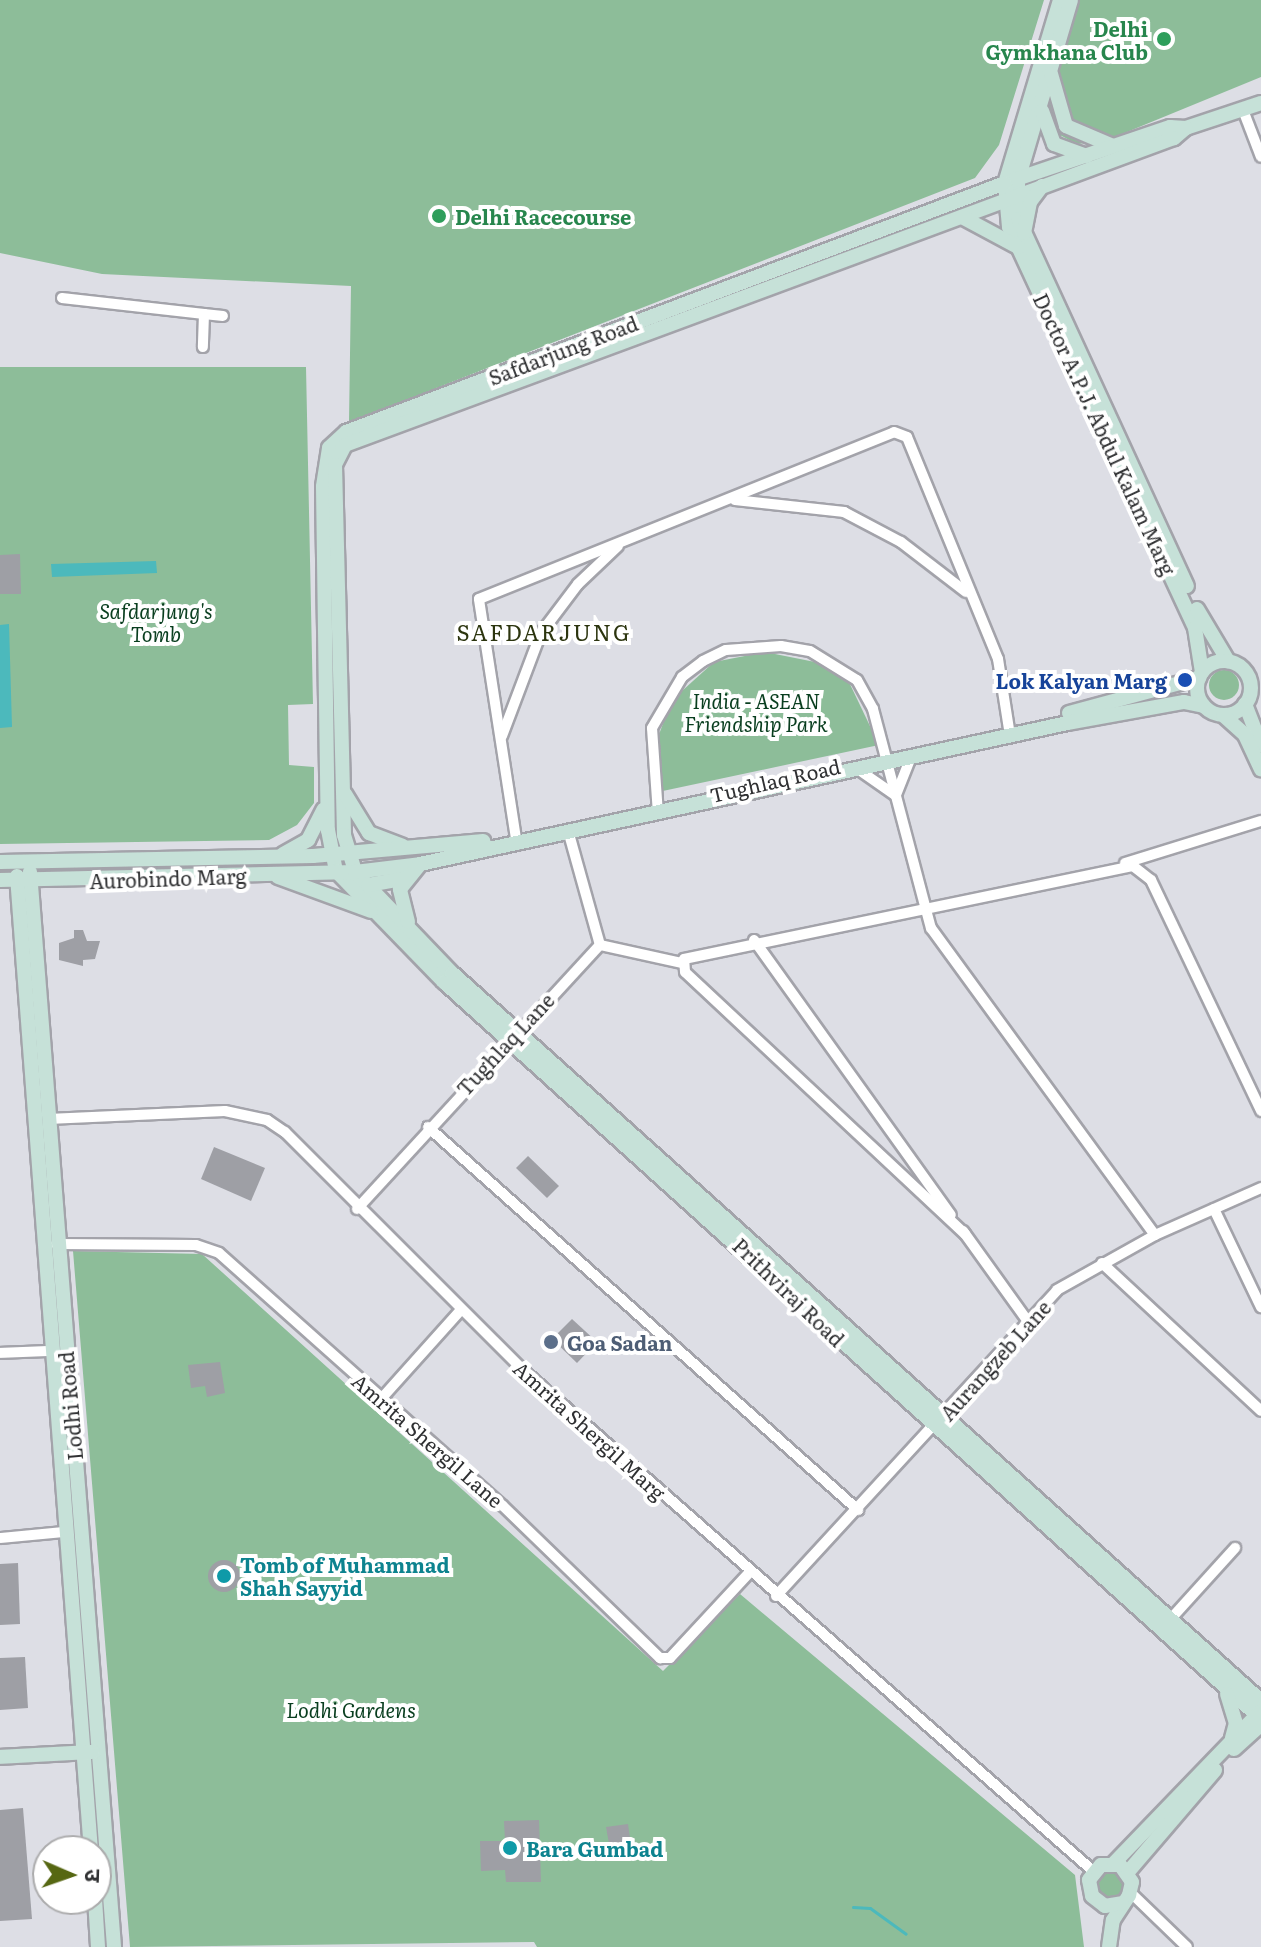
<!DOCTYPE html>
<meta charset="utf-8">
<style>
body{margin:0}
#map{position:relative;width:1261px;height:1947px;overflow:hidden;background:#dddee5;font-family:Literata,"Noto Sans Devanagari",serif}
div>[style]{position:absolute}
.green>*{inset:0;background:#8dbd99}
.round{border-radius:50%}
.water>*{inset:0;background:#4cb9bc}
.stream>*{height:3px;margin:-1.5px;padding:0 1.5px;transform-origin:1.5px;border-radius:1.5px;background:#4cb9bc}
.building>*{inset:0;background:#9e9fa5}
.roads{filter:drop-shadow(2px 0 #a3a3aa) drop-shadow(-2px 0 #a3a3aa) drop-shadow(0 2px #a3a3aa) drop-shadow(0 -2px #a3a3aa)}
.street>*{height:10px;margin:-5px;padding:0 5px;transform-origin:5px;border-radius:5px;background:#fff}
.secondary>*{height:14px;margin:-7px;padding:0 7px;transform-origin:7px;border-radius:7px;background:#c6e1d8}
.secondary>.ring{margin:-7px;padding:0;box-sizing:content-box;background:none;border:14px solid #c6e1d8;border-radius:50%}
.dots>*{width:22px;height:22px;translate:-50% -50%;box-sizing:border-box;border:4px solid #fff;border-radius:50%}
span{translate:-50% -50%;white-space:nowrap;text-align:center;line-height:1.15;-webkit-text-stroke:8px #fff;paint-order:stroke}
.leisure-label{font-size:20px;color:#27864d;font-weight:700}
.right{translate:-100% -50%;text-align:right}
.left{translate:0 -50%;text-align:left}
.street-label{font-size:20px;color:#2f3032}
.park-label{font-size:20px;color:#093e1f;font-style:italic}
.transit-label{font-size:20px;color:#164399;font-weight:700}
.service-label{font-size:20px;color:#4e5e75;font-weight:700}
.culture-label{font-size:20px;color:#0d838f;font-weight:700}
.neighbourhood-label{font-size:22px;color:#2c350f;letter-spacing:2px}
.north{position:absolute;left:32px;top:1835px;width:80px;height:80px;box-sizing:border-box;background:#fff;border:2px solid #acacad;border-radius:50%;rotate:92deg;font-size:22px;font-weight:700;line-height:32px;text-align:center;color:#2f3032}
.north::after{content:'';display:block;margin:auto;width:28px;height:36px;background:#566712;clip-path:polygon(50% 0,100% 100%,50% 72%,0 100%)}
</style>
<div id="map">
<div class="green">
<i style="clip-path:polygon(0 0,1044px 0,999px 145px,975px 178px,349px 422px,351px 286px,102px 274px,0 253px)"></i>
<i style="clip-path:polygon(1078px 0,1261px 0,1261px 77px,1105px 141px,1077px 144px,1056px 133px,1047px 107px)"></i>
<i style="clip-path:polygon(0 367px,306px 367px,313px 704px,288px 705px,289px 765px,314px 767px,314px 803px,297px 825px,269px 840px,0 844px)"></i>
<i style="clip-path:polygon(765px 652px,825px 664px,848px 680px,879px 745px,658px 792px,653px 750px,672px 700px,714px 662px)"></i>
<i class="round" style="left:1209px;top:670px;width:30px;height:30px"></i>
<i style="clip-path:polygon(73px 1251px,202px 1254px,663px 1671px,740px 1594px,1075px 1875px,1084px 1947px,537px 1947px,534px 1942px,130px 1947px)"></i>
<i style="clip-path:polygon(1113px 1868px,1124px 1876px,1126px 1889px,1118px 1900px,1099px 1899px,1095px 1875px)"></i>
</div>
<div class="water">
<i style="clip-path:polygon(156px 561px,157px 573px,52px 577px,51px 564px)"></i>
<i style="clip-path:polygon(9px 624px,12px 727px,0 728px,0 625px)"></i>
</div>
<div class="stream">
<i style="left:853px;top:1907px;width:17px;rotate:3deg"></i>
<i style="left:870px;top:1908px;width:44px;rotate:35.8deg"></i>
</div>
<div class="building">
<i style="clip-path:polygon(20px 554px,21px 594px,0 594px,0 555px)"></i>
<i style="clip-path:polygon(74px 930px,83px 930px,87px 941px,100px 941px,95px 959px,83px 960px,83px 966px,59px 960px,59px 943px,74px 938px)"></i>
<i style="clip-path:polygon(214px 1147px,265px 1168px,251px 1201px,201px 1179px)"></i>
<i style="clip-path:polygon(528px 1156px,559px 1186px,547px 1198px,516px 1168px)"></i>
<i style="clip-path:polygon(572px 1319px,597px 1342px,577px 1363px,552px 1339px)"></i>
<i style="clip-path:polygon(220px 1362px,225px 1393px,207px 1397px,205px 1386px,191px 1388px,188px 1365px)"></i>
<i class="round" style="left:208px;top:1560px;width:32px;height:32px"></i>
<i style="clip-path:polygon(18px 1563px,20px 1624px,0 1625px,0 1564px)"></i>
<i style="clip-path:polygon(25px 1657px,28px 1708px,0 1710px,0 1658px)"></i>
<i style="clip-path:polygon(23px 1808px,32px 1919px,0 1921px,0 1810px)"></i>
<i style="clip-path:polygon(539px 1820px,541px 1882px,506px 1882px,505px 1870px,481px 1871px,480px 1841px,505px 1841px,504px 1821px)"></i>
<i style="clip-path:polygon(628px 1824px,631px 1845px,610px 1849px,606px 1827px)"></i>
</div>
<div class="roads">
<div class="street">
<i style="left:1243px;top:110px;width:50px;rotate:69deg"></i>
<i style="left:62px;top:298px;width:143px;rotate:6.4deg"></i>
<i style="left:204px;top:314px;width:33px;rotate:92deg"></i>
<i style="left:204px;top:314px;width:19px;rotate:6deg"></i>
<i style="left:735px;top:500px;width:110px;rotate:6.3deg"></i>
<i style="left:844px;top:512px;width:64px;rotate:27.8deg"></i>
<i style="left:901px;top:542px;width:82px;rotate:37.6deg"></i>
<i style="left:502px;top:736px;width:110px;rotate:-69.3deg"></i>
<i style="left:541px;top:633px;width:61px;rotate:-52.9deg"></i>
<i style="left:578px;top:584px;width:55px;rotate:-43.5deg"></i>
<i style="left:859px;top:770px;width:44px;rotate:34.8deg"></i>
<i style="left:896px;top:795px;width:41px;rotate:-68.5deg"></i>
<i style="left:658px;top:814px;width:86px;rotate:-94deg"></i>
<i style="left:652px;top:728px;width:59px;rotate:-59.5deg"></i>
<i style="left:682px;top:677px;width:26px;rotate:-37deg"></i>
<i style="left:703px;top:661px;width:25px;rotate:-26deg"></i>
<i style="left:726px;top:650px;width:55px;rotate:-4.2deg"></i>
<i style="left:781px;top:646px;width:29px;rotate:10deg"></i>
<i style="left:810px;top:651px;width:55px;rotate:31.7deg"></i>
<i style="left:857px;top:680px;width:33px;rotate:61deg"></i>
<i style="left:873px;top:709px;width:227px;rotate:75.2deg"></i>
<i style="left:931px;top:928px;width:380px;rotate:53.9deg"></i>
<i style="left:569px;top:834px;width:115px;rotate:74.4deg"></i>
<i style="left:517px;top:845px;width:249px;rotate:-98.8deg"></i>
<i style="left:479px;top:599px;width:447px;rotate:-21.9deg"></i>
<i style="left:894px;top:432px;width:14px;rotate:21deg"></i>
<i style="left:907px;top:437px;width:240px;rotate:67.7deg"></i>
<i style="left:998px;top:659px;width:78px;rotate:81.1deg"></i>
<i style="left:1125px;top:863px;width:142px;rotate:-17.2deg"></i>
<i style="left:754px;top:940px;width:338px;rotate:54.4deg"></i>
<i style="left:48px;top:1119px;width:177px;rotate:-2.6deg"></i>
<i style="left:225px;top:1111px;width:43px;rotate:12.1deg"></i>
<i style="left:267px;top:1120px;width:22px;rotate:34deg"></i>
<i style="left:285px;top:1132px;width:337px;rotate:45deg"></i>
<i style="left:523px;top:1370px;width:759px;rotate:41.31deg"></i>
<i style="left:428px;top:1127px;width:576px;rotate:41.69deg"></i>
<i style="left:357px;top:1209px;width:359px;rotate:-47.4deg"></i>
<i style="left:600px;top:945px;width:84px;rotate:12.4deg"></i>
<i style="left:1214px;top:1209px;width:109px;rotate:64.4deg"></i>
<i style="left:963px;top:1231px;width:110px;rotate:54.3deg"></i>
<i style="left:965px;top:1234px;width:383px;rotate:-136.9deg"></i>
<i style="left:685px;top:972px;width:13px;rotate:-94deg"></i>
<i style="left:684px;top:959px;width:459px;rotate:-11.7deg"></i>
<i style="left:1133px;top:866px;width:23px;rotate:38deg"></i>
<i style="left:1151px;top:880px;width:256px;rotate:64.5deg"></i>
<i style="left:56px;top:1244px;width:140px;rotate:0.4deg"></i>
<i style="left:196px;top:1245px;width:24px;rotate:19deg"></i>
<i style="left:219px;top:1253px;width:380px;rotate:41.7deg"></i>
<i style="left:503px;top:1506px;width:219px;rotate:44.1deg"></i>
<i style="left:660px;top:1658px;width:10px"></i>
<i style="left:670px;top:1658px;width:116px;rotate:-47.1deg"></i>
<i style="left:1102px;top:1263px;width:217px;rotate:42.9deg"></i>
<i style="left:0;top:1353px;width:49px;rotate:-2.3deg"></i>
<i style="left:381px;top:1399px;width:118px;rotate:-48.1deg"></i>
<i style="left:0;top:1538px;width:64px;rotate:-5.4deg"></i>
<i style="left:776px;top:1596px;width:415px;rotate:-47.4deg"></i>
<i style="left:1057px;top:1290px;width:112px;rotate:-29.3deg"></i>
<i style="left:1155px;top:1235px;width:116px;rotate:-23.9deg"></i>
<i style="left:1168px;top:1622px;width:100px;rotate:-47.8deg"></i>
<i style="left:1130px;top:1892px;width:79px;rotate:44deg"></i>
</div>
<div class="secondary">
<i style="left:1060px;top:0;width:191px;rotate:106.7deg"></i>
<i style="left:1005px;top:183px;width:44px;rotate:84.8deg"></i>
<i style="left:1009px;top:227px;width:442px;rotate:65.1deg"></i>
<i style="left:1195px;top:628px;width:45px;rotate:81deg"></i>
<i style="left:1071px;top:0;width:188px;rotate:106.4deg"></i>
<i style="left:1018px;top:180px;width:39px;rotate:90deg"></i>
<i style="left:1018px;top:219px;width:404px;rotate:65.3deg"></i>
<i style="left:1051px;top:74px;width:54px;rotate:73.9deg"></i>
<i style="left:1066px;top:126px;width:51px;rotate:23.1deg"></i>
<i style="left:1261px;top:103px;width:79px;rotate:161.6deg"></i>
<i style="left:1186px;top:128px;width:16px;rotate:-176deg"></i>
<i style="left:1170px;top:127px;width:174px;rotate:161.3deg"></i>
<i style="left:1005px;top:183px;width:704px;rotate:159.3deg"></i>
<i style="left:346px;top:432px;width:23px;rotate:137deg"></i>
<i style="left:329px;top:448px;width:39px;rotate:99deg"></i>
<i style="left:323px;top:487px;width:343px;rotate:89.2deg"></i>
<i style="left:328px;top:830px;width:42px;rotate:79deg"></i>
<i style="left:336px;top:871px;width:155px;rotate:45.8deg"></i>
<i style="left:444px;top:982px;width:1100px;rotate:42.05deg"></i>
<i style="left:1042px;top:111px;width:35px;rotate:70deg"></i>
<i style="left:1054px;top:144px;width:35px;rotate:20deg"></i>
<i style="left:1186px;top:128px;width:16px;rotate:140deg"></i>
<i style="left:1174px;top:138px;width:884px;rotate:159.68deg"></i>
<i style="left:345px;top:445px;width:22px;rotate:117deg"></i>
<i style="left:335px;top:465px;width:370px;rotate:88.6deg"></i>
<i style="left:344px;top:835px;width:39px;rotate:73deg"></i>
<i style="left:355px;top:872px;width:140px;rotate:46.2deg"></i>
<i style="left:452px;top:973px;width:1088px;rotate:41.98deg"></i>
<i style="left:962px;top:217px;width:64px;rotate:28.2deg"></i>
<i style="left:1024px;top:233px;width:32px;rotate:-79deg"></i>
<i style="left:1030px;top:202px;width:20px;rotate:-53deg"></i>
<i style="left:1197px;top:609px;width:61px;rotate:59.2deg"></i>
<i class="ring" style="left:1197px;top:661px;width:40px;height:40px"></i>
<i style="left:1245px;top:704px;width:44px;rotate:68.7deg"></i>
<i style="left:1069px;top:713px;width:135px;rotate:-15.1deg"></i>
<i style="left:1223px;top:715px;width:30px;rotate:42deg"></i>
<i style="left:1245px;top:735px;width:38px;rotate:65deg"></i>
<i style="left:345px;top:794px;width:46px;rotate:58.4deg"></i>
<i style="left:369px;top:833px;width:36px;rotate:21deg"></i>
<i style="left:283px;top:854px;width:29px;rotate:-29deg"></i>
<i style="left:308px;top:840px;width:34px;rotate:-63deg"></i>
<i style="left:0;top:862px;width:313px;rotate:-1.1deg"></i>
<i style="left:313px;top:856px;width:171px;rotate:-5deg"></i>
<i style="left:30px;top:872px;width:1078px;rotate:85.53deg"></i>
<i style="left:17px;top:876px;width:978px;rotate:85.66deg"></i>
<i style="left:278px;top:877px;width:99px;rotate:20.1deg"></i>
<i style="left:0;top:880px;width:355px;rotate:-1.3deg"></i>
<i style="left:355px;top:872px;width:65px;rotate:-7deg"></i>
<i style="left:420px;top:864px;width:662px;rotate:-12.29deg"></i>
<i style="left:1067px;top:723px;width:119px;rotate:-10.2deg"></i>
<i style="left:1184px;top:702px;width:20px;rotate:11deg"></i>
<i style="left:368px;top:885px;width:40px;rotate:-10deg"></i>
<i style="left:408px;top:922px;width:34px;rotate:-104deg"></i>
<i style="left:400px;top:889px;width:32px;rotate:-51deg"></i>
<i style="left:1227px;top:1694px;width:30px;rotate:73deg"></i>
<i style="left:1236px;top:1723px;width:16px;rotate:105deg"></i>
<i style="left:1234px;top:1749px;width:36px;rotate:-42deg"></i>
<i style="left:0;top:1757px;width:93px;rotate:-3.1deg"></i>
<i style="left:1114px;top:1863px;width:211px;rotate:-46deg"></i>
<i style="left:1128px;top:1872px;width:134px;rotate:-49.5deg"></i>
<i style="left:95px;top:1899px;width:48px;rotate:86.4deg"></i>
<i style="left:1109px;top:1947px;width:27px;rotate:-82deg"></i>
<i style="left:1113px;top:1920px;width:30px;rotate:-57deg"></i>
<i style="left:1129px;top:1895px;width:13px;rotate:-77deg"></i>
<i style="left:1132px;top:1882px;width:21px;rotate:-125deg"></i>
<i style="left:1120px;top:1865px;width:19px;rotate:180deg"></i>
<i style="left:1101px;top:1865px;width:19px;rotate:129deg"></i>
<i style="left:1089px;top:1880px;width:16px;rotate:79deg"></i>
<i style="left:1092px;top:1896px;width:16px;rotate:38deg"></i>
<i style="left:1105px;top:1906px;width:17px;rotate:-10deg"></i>
</div>
</div>
<div class="dots">
<i style="left:1164px;top:39px;background:#2e9e5b"></i>
<i style="left:439px;top:216px;background:#2e9e5b"></i>
<i style="left:1185px;top:680px;background:#1a4fb4"></i>
<i style="left:551px;top:1342px;background:#5c6f8a"></i>
<i style="left:224px;top:1576px;background:#0f9aa8"></i>
<i style="left:510px;top:1848px;background:#0f9aa8"></i>
</div>
<div class="leisure-label">
<span class="right" style="left:1148px;top:40px">Delhi<br>Gymkhana Club</span>
<span class="left" style="left:455px;top:216px">Delhi Racecourse</span>
</div>
<div class="street-label">
<span style="left:563px;top:350px;rotate:-21deg">Safdarjung Road</span>
<span style="left:1105px;top:434px;rotate:65deg">Doctor A.P.J. Abdul Kalam Marg</span>
<span style="left:775px;top:780px;rotate:-13deg">Tughlaq Road</span>
<span style="left:168px;top:878px;rotate:-2deg">Aurobindo Marg</span>
<span style="left:505px;top:1044px;rotate:-47deg">Tughlaq Lane</span>
<span style="left:789px;top:1292px;rotate:44deg">Prithviraj Road</span>
<span style="left:995px;top:1360px;rotate:-48deg">Aurangzeb Lane</span>
<span style="left:70px;top:1406px;rotate:-95deg">Lodhi Road</span>
<span style="left:590px;top:1430px;rotate:42deg">Amrita Shergil Marg</span>
<span style="left:428px;top:1440px;rotate:41deg">Amrita Shergil Lane</span>
</div>
<div class="park-label">
<span style="left:156px;top:622px">Safdarjung's<br>Tomb</span>
<span style="left:756px;top:712px">India - ASEAN<br>Friendship Park</span>
<span style="left:351px;top:1709px">Lodhi Gardens</span>
</div>
<div class="transit-label">
<span class="right" style="left:1167px;top:680px">Lok Kalyan Marg</span>
</div>
<div class="service-label">
<span class="left" style="left:567px;top:1342px">Goa Sadan</span>
</div>
<div class="culture-label">
<span class="left" style="left:240px;top:1576px">Tomb of Muhammad<br>Shah Sayyid</span>
<span class="left" style="left:526px;top:1848px">Bara Gumbad</span>
</div>
<div class="neighbourhood-label">
<span style="left:544px;top:632px">SAFDARJUNG</span>
</div>
<div class="north">उ</div>
</div>
